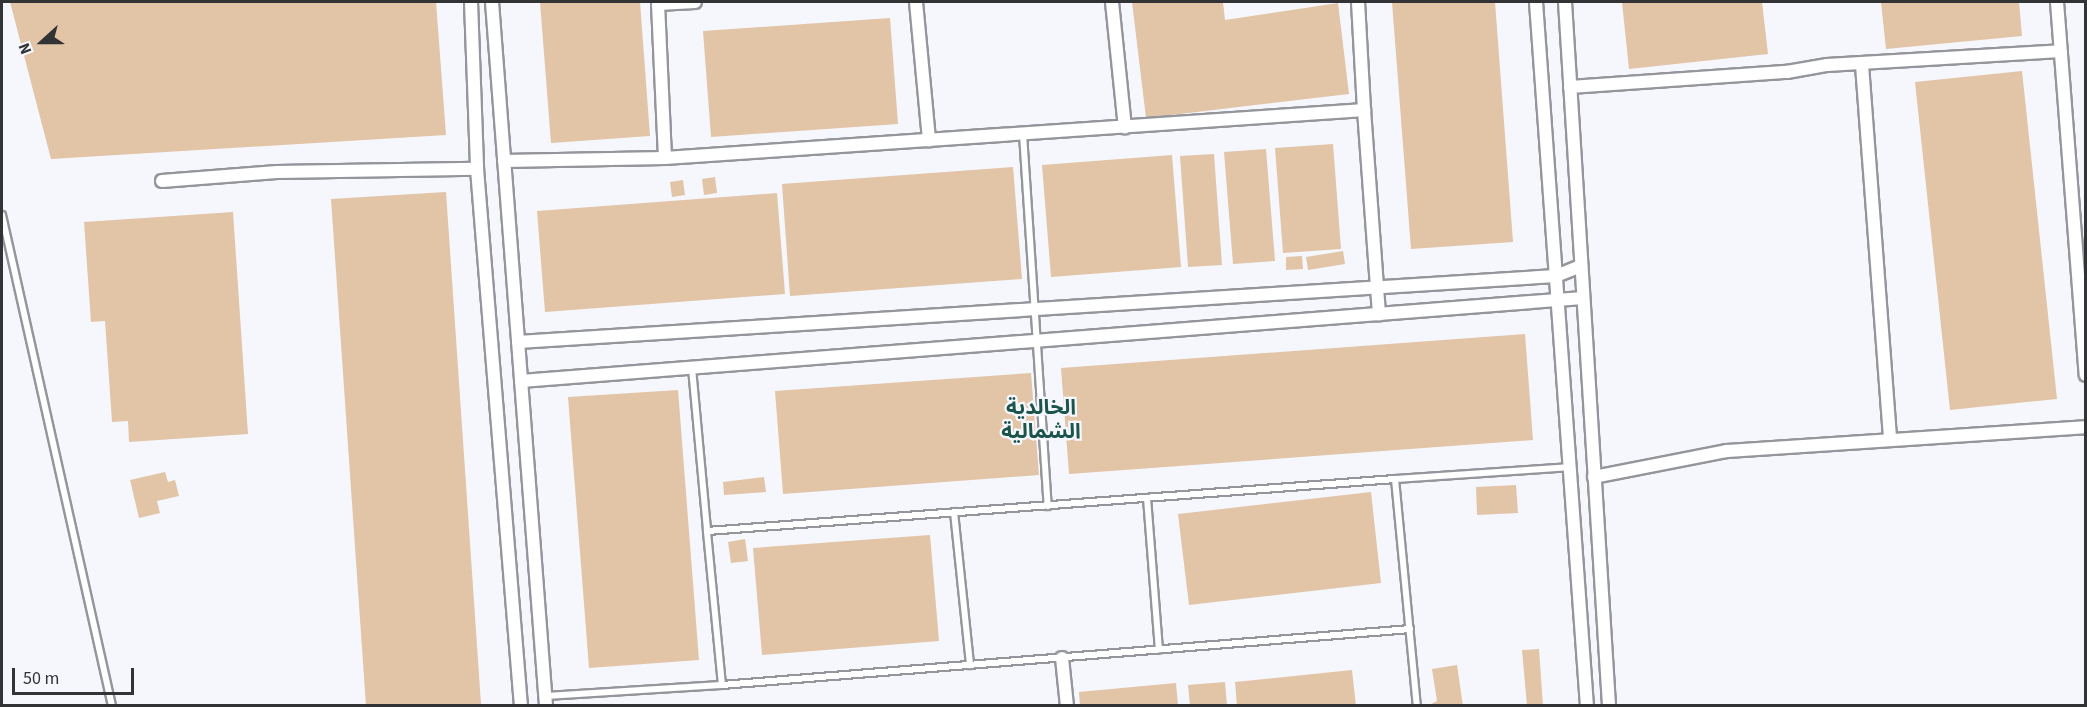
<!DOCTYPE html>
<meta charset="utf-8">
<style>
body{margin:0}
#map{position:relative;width:2087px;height:707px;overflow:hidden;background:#f5f7fc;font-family:"Source Sans 3","Noto Sans Arabic",sans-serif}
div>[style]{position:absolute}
.building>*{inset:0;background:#e2c4a7}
.roads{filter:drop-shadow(2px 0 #94969c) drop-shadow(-2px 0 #94969c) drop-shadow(0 2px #94969c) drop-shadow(0 -2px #94969c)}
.lane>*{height:6px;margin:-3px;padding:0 3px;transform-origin:3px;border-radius:3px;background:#fff}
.street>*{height:12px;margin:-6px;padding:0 6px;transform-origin:6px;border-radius:6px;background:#fff}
span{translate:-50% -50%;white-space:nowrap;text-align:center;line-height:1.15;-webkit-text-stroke:4.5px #f5f7fc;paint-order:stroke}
.neighbourhood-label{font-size:21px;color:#1b544b;font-weight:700}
.frame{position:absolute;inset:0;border:3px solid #323335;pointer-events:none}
.north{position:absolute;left:12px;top:12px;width:60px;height:60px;-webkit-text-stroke:4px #f5f7fc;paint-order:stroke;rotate:249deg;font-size:16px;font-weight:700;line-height:24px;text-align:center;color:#323335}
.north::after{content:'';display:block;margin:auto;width:21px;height:27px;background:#323335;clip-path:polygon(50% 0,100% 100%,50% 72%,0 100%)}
.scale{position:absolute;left:12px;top:668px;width:122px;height:27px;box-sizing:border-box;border:3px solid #323335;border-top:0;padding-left:8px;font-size:18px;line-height:21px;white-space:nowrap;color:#323335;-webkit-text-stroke:4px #f5f7fc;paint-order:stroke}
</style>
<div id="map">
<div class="building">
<i style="clip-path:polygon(10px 2px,436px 2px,446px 135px,51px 159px)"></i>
<i style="clip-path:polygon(540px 2px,640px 2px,650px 136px,551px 143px)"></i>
<i style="clip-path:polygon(1132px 2px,1223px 2px,1225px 20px,1338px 3px,1349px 94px,1146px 118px)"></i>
<i style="clip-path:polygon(1392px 2px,1495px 2px,1513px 242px,1411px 249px)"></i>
<i style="clip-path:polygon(1622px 2px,1762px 2px,1768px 54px,1629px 69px)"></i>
<i style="clip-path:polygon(1881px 2px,2019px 2px,2022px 36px,1886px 49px)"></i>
<i style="clip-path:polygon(890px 18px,898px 124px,711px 137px,703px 31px)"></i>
<i style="clip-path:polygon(2022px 71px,2057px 399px,1950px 410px,1915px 82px)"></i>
<i style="clip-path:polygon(1333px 144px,1341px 249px,1283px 253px,1275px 148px)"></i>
<i style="clip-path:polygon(1266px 149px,1275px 261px,1233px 264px,1224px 152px)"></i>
<i style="clip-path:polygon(1214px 154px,1222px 265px,1188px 267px,1180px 156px)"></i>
<i style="clip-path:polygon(1172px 155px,1181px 267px,1051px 277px,1042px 165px)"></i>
<i style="clip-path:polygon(1013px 167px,1022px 279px,790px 296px,782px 184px)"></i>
<i style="clip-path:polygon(715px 177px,717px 193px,704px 195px,702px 179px)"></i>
<i style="clip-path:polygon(683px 180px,685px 195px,672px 197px,670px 182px)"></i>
<i style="clip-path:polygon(446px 192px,481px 704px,366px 706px,331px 199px)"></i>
<i style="clip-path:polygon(777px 193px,785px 294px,545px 312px,537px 211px)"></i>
<i style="clip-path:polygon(233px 212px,248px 434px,129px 442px,128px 421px,112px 422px,105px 321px,91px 322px,84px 222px)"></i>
<i style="clip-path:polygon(1343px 251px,1345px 264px,1308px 270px,1306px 257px)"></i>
<i style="clip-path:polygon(1302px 256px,1303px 269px,1286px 270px,1286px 257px)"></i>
<i style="clip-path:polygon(1525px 334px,1533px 440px,1069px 474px,1061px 368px)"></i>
<i style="clip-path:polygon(1031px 373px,1039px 475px,783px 494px,775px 391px)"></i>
<i style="clip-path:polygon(678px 390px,699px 660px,589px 668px,568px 397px)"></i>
<i style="clip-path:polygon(165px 472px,168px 482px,175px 480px,179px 496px,157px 501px,160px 513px,139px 518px,130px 480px)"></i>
<i style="clip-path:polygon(764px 477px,766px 492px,724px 495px,723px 482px)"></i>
<i style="clip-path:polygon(1516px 485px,1518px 513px,1477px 515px,1476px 487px)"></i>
<i style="clip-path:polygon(1371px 492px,1381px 583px,1189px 605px,1178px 514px)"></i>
<i style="clip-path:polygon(930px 535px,939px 641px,762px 655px,753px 548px)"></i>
<i style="clip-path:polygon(745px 539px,748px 561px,731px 563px,728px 542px)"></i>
<i style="clip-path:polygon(1539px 649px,1543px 706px,1527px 706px,1522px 650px)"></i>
<i style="clip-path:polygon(1457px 665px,1463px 706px,1427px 706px,1437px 701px,1432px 669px)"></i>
<i style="clip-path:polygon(1352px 670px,1356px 706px,1237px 706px,1235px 682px)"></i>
<i style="clip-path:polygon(1225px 682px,1227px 706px,1190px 706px,1188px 685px)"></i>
<i style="clip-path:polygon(1176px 683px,1178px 706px,1080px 706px,1079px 692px)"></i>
</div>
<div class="roads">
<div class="lane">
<i style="left:1023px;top:134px;width:373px;rotate:86.2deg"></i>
<i style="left:2px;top:215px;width:503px;rotate:77.37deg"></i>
<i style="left:692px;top:368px;width:164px;rotate:84.7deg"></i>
<i style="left:707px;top:531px;width:690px;rotate:-4.32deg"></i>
<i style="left:1395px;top:479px;width:228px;rotate:84.5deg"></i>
<i style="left:1395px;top:479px;width:174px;rotate:-3.9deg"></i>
<i style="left:1147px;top:498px;width:152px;rotate:85.5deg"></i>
<i style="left:954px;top:512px;width:154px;rotate:84deg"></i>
<i style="left:722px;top:685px;width:690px;rotate:-4.65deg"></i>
<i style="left:545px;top:696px;width:177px;rotate:-3.6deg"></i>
<i style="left:722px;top:685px;width:155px;rotate:-95.6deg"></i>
</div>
<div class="street">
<i style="left:471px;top:2px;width:167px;rotate:87.9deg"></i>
<i style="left:477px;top:169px;width:539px;rotate:85.32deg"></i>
<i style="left:492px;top:2px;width:706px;rotate:85.61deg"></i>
<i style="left:916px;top:2px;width:139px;rotate:84.6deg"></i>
<i style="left:1112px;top:2px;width:126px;rotate:84.1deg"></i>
<i style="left:1358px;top:2px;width:108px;rotate:86.8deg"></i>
<i style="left:1536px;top:2px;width:706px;rotate:85.86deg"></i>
<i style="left:1565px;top:2px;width:705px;rotate:86.42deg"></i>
<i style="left:2057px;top:2px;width:374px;rotate:85.6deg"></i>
<i style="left:1862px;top:65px;width:374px;rotate:85.7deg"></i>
<i style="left:1570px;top:87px;width:218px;rotate:-4deg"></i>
<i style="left:1787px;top:72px;width:41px;rotate:-9.9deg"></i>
<i style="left:1827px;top:65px;width:234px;rotate:-3.4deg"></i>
<i style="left:665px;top:158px;width:701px;rotate:-3.93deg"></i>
<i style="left:1364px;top:110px;width:205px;rotate:85.8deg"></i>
<i style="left:504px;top:161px;width:161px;rotate:-1.1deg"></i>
<i style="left:665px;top:158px;width:154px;rotate:-92.6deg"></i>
<i style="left:658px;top:4px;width:37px;rotate:-3deg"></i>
<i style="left:162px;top:181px;width:115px;rotate:-4.5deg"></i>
<i style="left:277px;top:172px;width:200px;rotate:-0.9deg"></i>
<i style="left:518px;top:342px;width:1040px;rotate:-3.64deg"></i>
<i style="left:1556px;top:276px;width:27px;rotate:-22deg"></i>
<i style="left:521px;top:381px;width:1065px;rotate:-4.47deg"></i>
<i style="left:1594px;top:477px;width:135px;rotate:-11.1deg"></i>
<i style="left:1726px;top:451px;width:361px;rotate:-3.8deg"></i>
<i style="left:1062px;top:658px;width:48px;rotate:84.1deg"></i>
</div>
</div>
<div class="neighbourhood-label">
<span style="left:1041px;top:419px">الخالدية<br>الشمالية</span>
</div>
<div class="frame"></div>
<div class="north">N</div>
<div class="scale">50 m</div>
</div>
